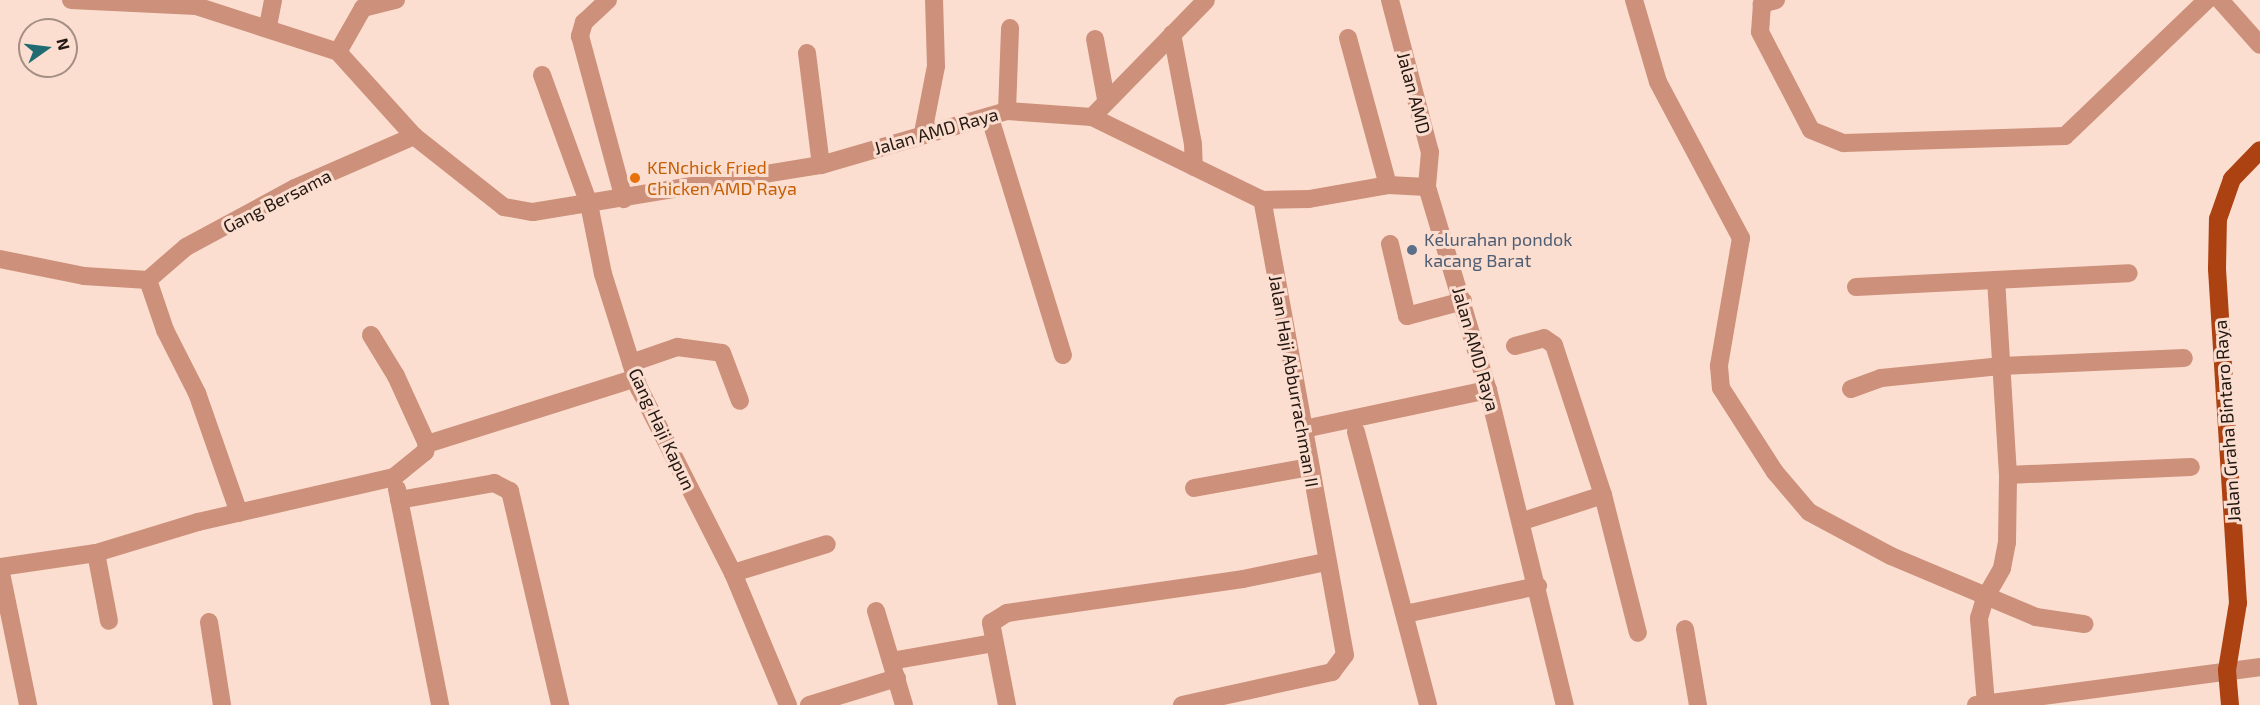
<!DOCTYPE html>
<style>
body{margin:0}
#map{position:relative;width:2260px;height:705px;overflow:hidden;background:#fbded0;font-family:"Exo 2",sans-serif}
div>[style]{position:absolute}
.minor>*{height:18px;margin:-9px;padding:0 9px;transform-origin:9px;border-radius:9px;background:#cc907b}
.major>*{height:18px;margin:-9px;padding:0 9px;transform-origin:9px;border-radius:9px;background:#ac4212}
.dots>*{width:16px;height:16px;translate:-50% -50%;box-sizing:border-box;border:3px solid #fbded0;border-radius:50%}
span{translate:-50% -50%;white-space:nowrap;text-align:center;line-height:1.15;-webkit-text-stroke:6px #fbded0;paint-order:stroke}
.street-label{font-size:18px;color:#231711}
.food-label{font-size:18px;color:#c56008}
.left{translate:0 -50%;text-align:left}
.service-label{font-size:18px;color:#4e5e75}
.north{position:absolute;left:18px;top:18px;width:60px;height:60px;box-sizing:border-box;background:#fbded0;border:2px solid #a58e84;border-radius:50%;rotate:76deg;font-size:16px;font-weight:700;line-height:24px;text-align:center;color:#231711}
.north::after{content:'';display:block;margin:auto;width:21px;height:27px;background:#1f6b71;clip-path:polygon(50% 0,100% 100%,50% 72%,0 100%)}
</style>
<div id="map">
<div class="minor">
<i style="left:71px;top:0;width:125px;rotate:2.7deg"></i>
<i style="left:196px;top:6px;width:149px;rotate:17.9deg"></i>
<i style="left:338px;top:52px;width:113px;rotate:47.9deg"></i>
<i style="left:414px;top:136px;width:115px;rotate:38.3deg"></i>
<i style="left:504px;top:207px;width:29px;rotate:10deg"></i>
<i style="left:533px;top:212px;width:292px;rotate:-9.3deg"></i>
<i style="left:821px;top:165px;width:194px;rotate:-16.2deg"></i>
<i style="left:1007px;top:111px;width:85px;rotate:4deg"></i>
<i style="left:1092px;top:117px;width:189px;rotate:26deg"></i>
<i style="left:1262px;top:200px;width:47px;rotate:-1.2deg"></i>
<i style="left:1309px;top:199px;width:80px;rotate:-10deg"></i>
<i style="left:1388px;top:185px;width:39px;rotate:3deg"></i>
<i style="left:608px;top:0;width:33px;rotate:137deg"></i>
<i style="left:584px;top:22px;width:15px;rotate:106deg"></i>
<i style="left:580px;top:36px;width:169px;rotate:74.9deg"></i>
<i style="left:1390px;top:0;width:157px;rotate:75.3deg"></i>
<i style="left:1430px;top:152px;width:35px;rotate:95deg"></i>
<i style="left:1427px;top:187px;width:212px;rotate:73.3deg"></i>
<i style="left:1488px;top:390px;width:324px;rotate:76.3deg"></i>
<i style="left:1634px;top:0;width:85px;rotate:73.7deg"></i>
<i style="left:1658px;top:82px;width:177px;rotate:62deg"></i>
<i style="left:1741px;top:238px;width:130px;rotate:99.8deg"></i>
<i style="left:1719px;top:366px;width:22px;rotate:85deg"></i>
<i style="left:1721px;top:388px;width:100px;rotate:57.3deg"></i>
<i style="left:1775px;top:472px;width:52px;rotate:49.6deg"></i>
<i style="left:1809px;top:512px;width:93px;rotate:28.2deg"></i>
<i style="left:1891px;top:556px;width:157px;rotate:22.8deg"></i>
<i style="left:2036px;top:617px;width:49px;rotate:8.3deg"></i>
<i style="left:1776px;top:0;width:15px;rotate:164deg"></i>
<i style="left:1762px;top:4px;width:28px;rotate:94deg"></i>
<i style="left:1760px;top:32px;width:110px;rotate:62.5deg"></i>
<i style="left:1811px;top:130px;width:35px;rotate:22deg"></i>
<i style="left:1844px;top:143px;width:221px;rotate:-1.8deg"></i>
<i style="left:2065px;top:136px;width:197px;rotate:-43.8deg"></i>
<i style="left:2220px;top:0;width:60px;rotate:48.4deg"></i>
<i style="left:268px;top:26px;width:26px;rotate:-79deg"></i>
<i style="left:1172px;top:34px;width:112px;rotate:79.2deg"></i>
<i style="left:1193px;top:144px;width:23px;rotate:88deg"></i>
<i style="left:1348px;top:38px;width:152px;rotate:74.8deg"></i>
<i style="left:1095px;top:39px;width:61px;rotate:79.6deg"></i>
<i style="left:338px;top:52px;width:51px;rotate:-60.4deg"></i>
<i style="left:363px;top:8px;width:34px;rotate:-14deg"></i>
<i style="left:807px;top:53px;width:113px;rotate:82.9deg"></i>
<i style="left:542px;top:75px;width:137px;rotate:70deg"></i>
<i style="left:589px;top:204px;width:71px;rotate:78.7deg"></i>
<i style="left:603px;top:274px;width:120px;rotate:72.5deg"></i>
<i style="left:639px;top:388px;width:208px;rotate:63.1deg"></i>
<i style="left:733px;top:573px;width:143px;rotate:67.4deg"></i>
<i style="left:1007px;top:111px;width:83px;rotate:-87.9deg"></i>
<i style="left:1092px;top:117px;width:163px;rotate:-45.7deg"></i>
<i style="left:990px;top:118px;width:248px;rotate:72.9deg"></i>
<i style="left:923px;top:133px;width:68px;rotate:-79deg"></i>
<i style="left:936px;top:66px;width:66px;rotate:-91.7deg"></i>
<i style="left:1390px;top:244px;width:74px;rotate:76.7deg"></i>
<i style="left:1407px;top:316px;width:58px;rotate:-15deg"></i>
<i style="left:0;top:259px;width:86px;rotate:11.4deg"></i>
<i style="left:84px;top:276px;width:64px;rotate:3.6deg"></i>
<i style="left:148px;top:280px;width:50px;rotate:-41deg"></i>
<i style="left:186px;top:247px;width:124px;rotate:-28.4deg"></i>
<i style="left:295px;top:188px;width:130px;rotate:-23.6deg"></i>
<i style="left:148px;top:280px;width:53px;rotate:71.2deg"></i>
<i style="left:165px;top:330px;width:71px;rotate:63.1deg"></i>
<i style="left:197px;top:393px;width:127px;rotate:70.7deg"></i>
<i style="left:1856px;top:287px;width:273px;rotate:-2.9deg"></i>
<i style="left:1515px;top:346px;width:30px;rotate:-15deg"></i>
<i style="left:1544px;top:338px;width:12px;rotate:35deg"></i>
<i style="left:1554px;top:345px;width:158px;rotate:71.9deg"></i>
<i style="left:1603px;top:495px;width:142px;rotate:75.8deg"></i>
<i style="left:631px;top:363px;width:49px;rotate:-19.2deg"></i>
<i style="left:677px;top:347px;width:45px;rotate:7.6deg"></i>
<i style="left:722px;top:353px;width:51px;rotate:69.4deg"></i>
<i style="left:1851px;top:389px;width:32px;rotate:-20deg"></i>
<i style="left:1881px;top:378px;width:122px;rotate:-5.7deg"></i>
<i style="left:2002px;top:366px;width:182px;rotate:-2.5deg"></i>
<i style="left:1304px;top:429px;width:188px;rotate:-12deg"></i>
<i style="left:1356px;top:432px;width:282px;rotate:75.2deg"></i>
<i style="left:427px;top:444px;width:219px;rotate:-17.5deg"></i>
<i style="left:2008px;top:475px;width:183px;rotate:-2.5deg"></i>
<i style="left:1194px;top:488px;width:118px;rotate:-10.3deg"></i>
<i style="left:397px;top:489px;width:220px;rotate:78.7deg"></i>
<i style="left:399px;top:500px;width:97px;rotate:-10.1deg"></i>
<i style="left:494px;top:483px;width:18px;rotate:27deg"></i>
<i style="left:510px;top:491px;width:220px;rotate:76.8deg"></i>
<i style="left:1523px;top:521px;width:84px;rotate:-18deg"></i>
<i style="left:96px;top:553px;width:69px;rotate:79.2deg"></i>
<i style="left:0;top:567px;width:97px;rotate:-8.3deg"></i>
<i style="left:96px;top:553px;width:107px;rotate:-16.9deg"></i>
<i style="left:198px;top:522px;width:201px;rotate:-12.9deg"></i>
<i style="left:394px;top:477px;width:40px;rotate:-39deg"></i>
<i style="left:425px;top:452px;width:8px;rotate:-76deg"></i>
<i style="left:427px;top:444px;width:75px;rotate:-114.5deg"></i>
<i style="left:396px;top:376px;width:48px;rotate:-121.4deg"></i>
<i style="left:0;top:568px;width:140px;rotate:78.4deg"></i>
<i style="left:733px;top:573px;width:98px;rotate:-17.1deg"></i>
<i style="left:876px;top:611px;width:98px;rotate:73.4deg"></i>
<i style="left:1405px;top:614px;width:136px;rotate:-11.9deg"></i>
<i style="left:209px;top:622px;width:84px;rotate:81.1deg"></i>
<i style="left:1685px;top:629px;width:77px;rotate:80.3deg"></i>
<i style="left:891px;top:661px;width:105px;rotate:-9.9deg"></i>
<i style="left:1986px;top:704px;width:86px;rotate:-94.7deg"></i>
<i style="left:1979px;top:618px;width:21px;rotate:-73deg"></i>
<i style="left:1985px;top:598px;width:34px;rotate:-60deg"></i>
<i style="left:2002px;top:568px;width:26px;rotate:-79deg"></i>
<i style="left:2007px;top:542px;width:67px;rotate:-89.1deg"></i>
<i style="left:2008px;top:475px;width:195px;rotate:-93.5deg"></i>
<i style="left:809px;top:705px;width:92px;rotate:-17.1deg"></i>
<i style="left:1007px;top:705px;width:84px;rotate:-101deg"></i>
<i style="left:991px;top:623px;width:19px;rotate:-32deg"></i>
<i style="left:1007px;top:613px;width:238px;rotate:-8.2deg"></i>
<i style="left:1243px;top:579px;width:85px;rotate:-11.6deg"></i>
<i style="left:1182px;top:705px;width:154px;rotate:-12.4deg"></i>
<i style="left:1332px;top:672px;width:21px;rotate:-53deg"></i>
<i style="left:1345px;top:655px;width:463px;rotate:-100.3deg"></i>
<i style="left:1976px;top:705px;width:287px;rotate:-7.6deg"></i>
</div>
<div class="major">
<i style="left:2230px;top:705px;width:35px;rotate:-95deg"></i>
<i style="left:2227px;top:670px;width:68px;rotate:-80.7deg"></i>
<i style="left:2238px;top:603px;width:335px;rotate:-93.6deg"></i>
<i style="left:2217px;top:269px;width:50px;rotate:-88.9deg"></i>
<i style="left:2218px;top:219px;width:42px;rotate:-70.7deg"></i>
<i style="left:2232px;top:179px;width:40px;rotate:-46deg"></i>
</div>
<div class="dots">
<i style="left:635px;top:178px;background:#e8710a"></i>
<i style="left:1412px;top:250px;background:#5c6f8a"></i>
</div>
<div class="street-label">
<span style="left:1414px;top:93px;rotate:75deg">Jalan AMD</span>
<span style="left:936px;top:131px;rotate:-16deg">Jalan AMD Raya</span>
<span style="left:277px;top:201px;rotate:-27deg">Gang Bersama</span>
<span style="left:1476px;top:349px;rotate:74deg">Jalan AMD Raya</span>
<span style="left:1294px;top:381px;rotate:80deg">Jalan Haji Abburrachman II</span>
<span style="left:2227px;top:421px;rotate:-94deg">Jalan Graha Bintaro Raya</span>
<span style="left:662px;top:429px;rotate:65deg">Gang Haji Kapun</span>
</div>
<div class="food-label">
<span class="left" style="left:647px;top:178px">KENchick Fried<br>Chicken AMD Raya</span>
</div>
<div class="service-label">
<span class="left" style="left:1424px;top:250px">Kelurahan pondok<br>kacang Barat</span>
</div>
<div class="north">N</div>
</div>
